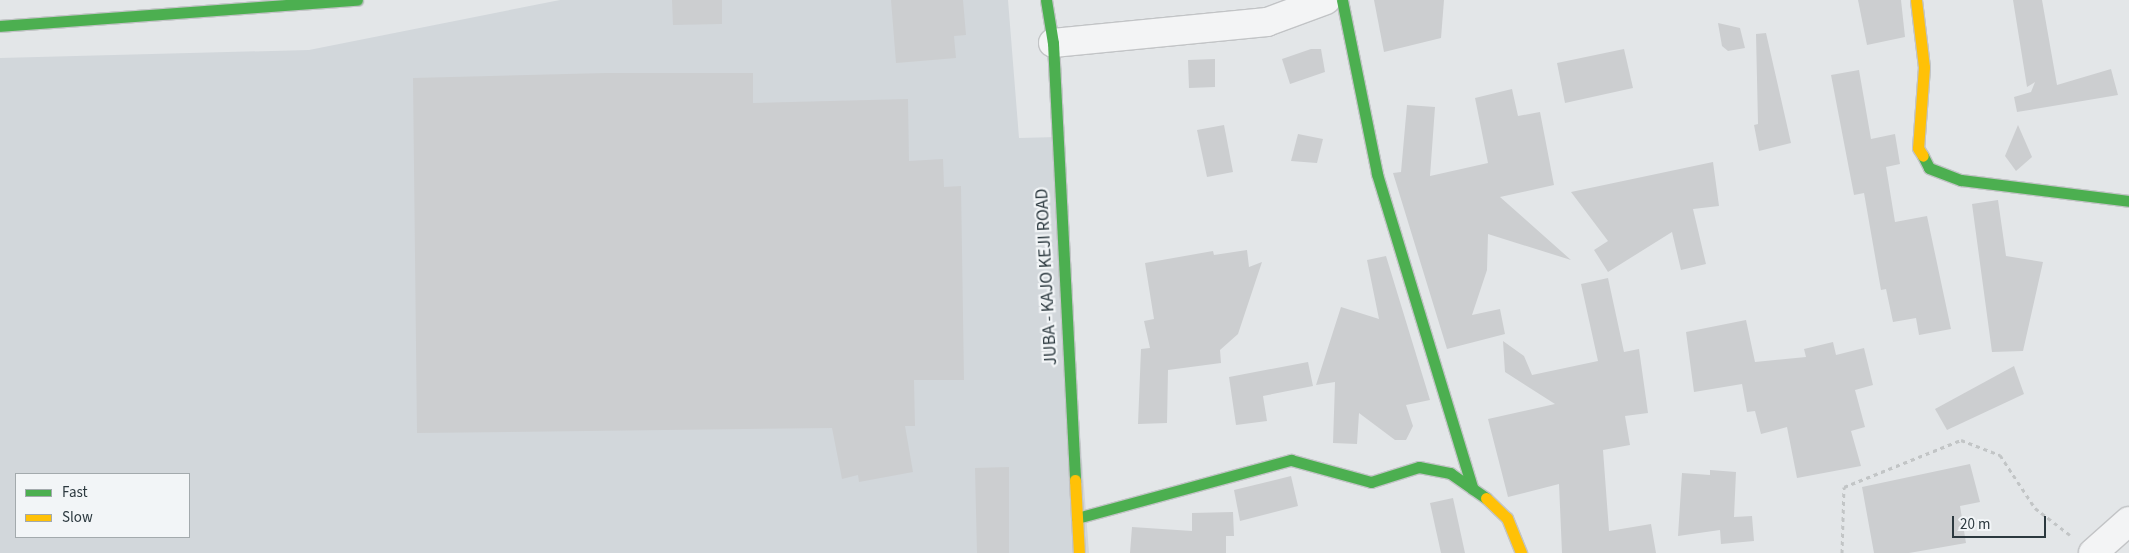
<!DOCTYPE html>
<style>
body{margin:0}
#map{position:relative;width:2129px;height:553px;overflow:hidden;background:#e3e6e8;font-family:"Source Sans 3",sans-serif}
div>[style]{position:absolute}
.built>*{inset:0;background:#d2d7db}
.building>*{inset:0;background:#ccced0}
.path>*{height:3px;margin-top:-1.5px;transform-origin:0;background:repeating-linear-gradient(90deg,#c2c5c6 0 4px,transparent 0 8px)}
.roads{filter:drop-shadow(1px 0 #c2c4c6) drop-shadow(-1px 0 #c2c4c6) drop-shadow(0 1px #c2c4c6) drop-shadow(0 -1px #c2c4c6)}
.street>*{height:28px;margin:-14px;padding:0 14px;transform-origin:14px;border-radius:14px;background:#f3f4f5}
.fast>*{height:11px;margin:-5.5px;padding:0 5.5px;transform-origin:5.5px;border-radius:5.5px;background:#4caf50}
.slow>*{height:11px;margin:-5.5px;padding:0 5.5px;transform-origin:5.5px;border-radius:5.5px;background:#ffc107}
span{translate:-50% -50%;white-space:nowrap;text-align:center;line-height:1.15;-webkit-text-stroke:4.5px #f2f5f7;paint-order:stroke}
.street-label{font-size:18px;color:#2c393f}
.legend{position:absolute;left:15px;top:473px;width:175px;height:65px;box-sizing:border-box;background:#f2f5f7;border:1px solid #a3aaad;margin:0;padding:6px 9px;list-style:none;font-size:15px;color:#2c393f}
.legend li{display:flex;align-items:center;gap:10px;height:25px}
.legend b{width:25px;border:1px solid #a3aaad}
.scale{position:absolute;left:1952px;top:516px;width:94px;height:22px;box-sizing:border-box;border:2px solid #2c393f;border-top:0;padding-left:6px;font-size:15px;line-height:18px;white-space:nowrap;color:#2c393f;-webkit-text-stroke:4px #f2f5f7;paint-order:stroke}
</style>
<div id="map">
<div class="built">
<i style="clip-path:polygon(evenodd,560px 0,1008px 0,1019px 138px,1058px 137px,1089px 553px,0 553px,0 58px,309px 50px,560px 0,16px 474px,189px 474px,189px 537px,16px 537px,16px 474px)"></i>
</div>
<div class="building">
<i style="clip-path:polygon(672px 0,722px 0,722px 24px,673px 25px)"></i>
<i style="clip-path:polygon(891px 0,963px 0,966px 35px,954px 36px,956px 58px,896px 63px)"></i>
<i style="clip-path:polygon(1374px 0,1444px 0,1441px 38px,1384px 52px)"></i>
<i style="clip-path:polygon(1858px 0,1901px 0,1905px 37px,1867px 45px)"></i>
<i style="clip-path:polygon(2013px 0,2042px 0,2057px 85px,2111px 69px,2118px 95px,2017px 112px,2014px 97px,2031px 92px,2035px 82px,2027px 87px)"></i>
<i style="clip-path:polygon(1718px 23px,1740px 28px,1745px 48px,1728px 51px,1722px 46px)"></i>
<i style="clip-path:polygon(1766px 33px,1791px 143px,1759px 151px,1754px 125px,1758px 124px,1756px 34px)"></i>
<i style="clip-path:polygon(1311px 49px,1321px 49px,1325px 72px,1290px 84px,1282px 59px)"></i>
<i style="clip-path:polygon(1624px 49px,1633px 88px,1565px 103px,1557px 63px)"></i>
<i style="clip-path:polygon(1215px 59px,1215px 87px,1189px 88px,1188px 60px)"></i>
<i style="clip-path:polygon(1859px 70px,1871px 139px,1895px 134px,1900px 164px,1886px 167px,1895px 222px,1927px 216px,1951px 329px,1919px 335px,1916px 318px,1893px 322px,1886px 289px,1881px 290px,1864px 193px,1854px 195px,1831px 75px)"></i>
<i style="clip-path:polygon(606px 73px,753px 73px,753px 103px,908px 99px,909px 161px,943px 159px,944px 187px,961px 186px,964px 380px,914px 380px,915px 426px,905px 426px,913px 472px,859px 482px,858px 475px,842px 479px,832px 428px,417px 433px,413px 78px)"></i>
<i style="clip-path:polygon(1512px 89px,1518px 116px,1540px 112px,1554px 185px,1500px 197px,1571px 260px,1488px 234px,1487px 270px,1472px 315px,1500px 309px,1505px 334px,1447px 349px,1393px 173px,1401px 172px,1407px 105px,1435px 107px,1430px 176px,1488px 163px,1475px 98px)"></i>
<i style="clip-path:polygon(1224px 125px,1233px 172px,1207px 177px,1197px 130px)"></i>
<i style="clip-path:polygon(2018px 125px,2032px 157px,2016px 171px,2005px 156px)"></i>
<i style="clip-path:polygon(1298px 134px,1323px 139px,1317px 163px,1291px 161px)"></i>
<i style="clip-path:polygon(1713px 162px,1719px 206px,1693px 209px,1706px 264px,1681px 270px,1672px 232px,1608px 272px,1594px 250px,1608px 241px,1571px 192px)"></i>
<i style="clip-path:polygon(1998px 200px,2006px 256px,2043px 262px,2023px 351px,1992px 352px,1972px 204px)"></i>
<i style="clip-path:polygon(1247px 250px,1249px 267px,1262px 262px,1238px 334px,1220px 350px,1221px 363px,1168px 370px,1167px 423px,1138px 424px,1141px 349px,1150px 348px,1144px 321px,1154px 319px,1145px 263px,1213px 251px,1214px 255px)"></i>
<i style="clip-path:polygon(1386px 256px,1430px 400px,1406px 405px,1413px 426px,1406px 440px,1395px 440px,1359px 413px,1357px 444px,1333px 443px,1335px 382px,1316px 385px,1341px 307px,1379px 319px,1367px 260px)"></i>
<i style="clip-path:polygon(1608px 278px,1624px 352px,1639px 349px,1648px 413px,1625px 416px,1630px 445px,1603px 450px,1609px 531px,1651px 524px,1656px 553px,1562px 553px,1559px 484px,1508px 497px,1488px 419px,1555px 404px,1505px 372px,1503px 341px,1524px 356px,1532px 375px,1598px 361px,1581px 284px)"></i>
<i style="clip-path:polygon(1746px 320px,1755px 362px,1806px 357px,1804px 349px,1833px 342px,1836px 355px,1864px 348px,1873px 385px,1855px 390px,1865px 427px,1851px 431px,1861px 466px,1797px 478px,1787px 427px,1761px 434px,1755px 411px,1747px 412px,1742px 384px,1694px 392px,1686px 332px)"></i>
<i style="clip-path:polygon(1308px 362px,1313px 386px,1263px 396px,1267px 421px,1236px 425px,1229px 377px)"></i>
<i style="clip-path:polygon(2014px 366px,2024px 394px,1947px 430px,1935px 409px)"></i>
<i style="clip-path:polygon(1970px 464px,1980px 502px,1960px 506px,1966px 543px,1909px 553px,1874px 553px,1862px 487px)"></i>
<i style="clip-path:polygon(1009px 467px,1009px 553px,977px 553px,975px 468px)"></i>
<i style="clip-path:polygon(1710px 470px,1736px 472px,1734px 517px,1752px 516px,1754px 541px,1721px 544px,1720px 530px,1678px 536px,1682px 473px,1710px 475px)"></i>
<i style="clip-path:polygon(1291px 476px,1298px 506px,1240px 521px,1234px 490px)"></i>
<i style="clip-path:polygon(1453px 498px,1465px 553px,1441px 553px,1430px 503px)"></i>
<i style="clip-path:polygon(1233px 512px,1234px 536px,1226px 536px,1226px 553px,1130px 553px,1132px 527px,1192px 531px,1192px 513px)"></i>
</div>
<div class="path">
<i style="left:1842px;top:553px;width:66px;rotate:-88.3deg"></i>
<i style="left:1844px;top:487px;width:126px;rotate:-21.9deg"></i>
<i style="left:1961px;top:440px;width:42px;rotate:21deg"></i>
<i style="left:2000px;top:455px;width:64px;rotate:56.6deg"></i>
<i style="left:2035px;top:508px;width:44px;rotate:37.6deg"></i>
</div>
<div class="roads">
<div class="street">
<i style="left:1053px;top:43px;width:215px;rotate:-5.6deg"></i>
<i style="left:1267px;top:22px;width:63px;rotate:-20.4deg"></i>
<i style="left:2093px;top:553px;width:48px;rotate:-41.6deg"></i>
</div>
<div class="fast">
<i style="left:1046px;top:0;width:44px;rotate:80.8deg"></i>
<i style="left:1053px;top:43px;width:438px;rotate:87.1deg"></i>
<i style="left:1342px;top:0;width:177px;rotate:78.6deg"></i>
<i style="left:1377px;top:174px;width:329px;rotate:73.1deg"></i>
<i style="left:0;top:26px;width:358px;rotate:-4.2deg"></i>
<i style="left:1923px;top:156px;width:13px;rotate:63deg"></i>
<i style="left:1929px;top:168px;width:34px;rotate:21deg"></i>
<i style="left:1961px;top:180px;width:169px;rotate:7.1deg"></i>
<i style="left:1077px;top:518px;width:222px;rotate:-15.2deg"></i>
<i style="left:1291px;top:460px;width:83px;rotate:15.4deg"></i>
<i style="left:1371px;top:482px;width:50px;rotate:-17.4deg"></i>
<i style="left:1419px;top:467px;width:32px;rotate:11deg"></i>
<i style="left:1450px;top:473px;width:44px;rotate:34.8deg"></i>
</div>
<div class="slow">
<i style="left:1916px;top:0;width:67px;rotate:83.2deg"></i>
<i style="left:1924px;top:67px;width:81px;rotate:94.2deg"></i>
<i style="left:1918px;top:148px;width:9px;rotate:58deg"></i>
<i style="left:1075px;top:480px;width:73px;rotate:86.9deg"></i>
<i style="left:1486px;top:498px;width:29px;rotate:44deg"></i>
<i style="left:1507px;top:518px;width:38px;rotate:68deg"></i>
</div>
</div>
<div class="street-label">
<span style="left:1047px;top:277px;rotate:-93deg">JUBA - KAJO KEJI ROAD</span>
</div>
<ul class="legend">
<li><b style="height:6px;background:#4caf50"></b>Fast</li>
<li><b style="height:6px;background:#ffc107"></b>Slow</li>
</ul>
<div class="scale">20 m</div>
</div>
